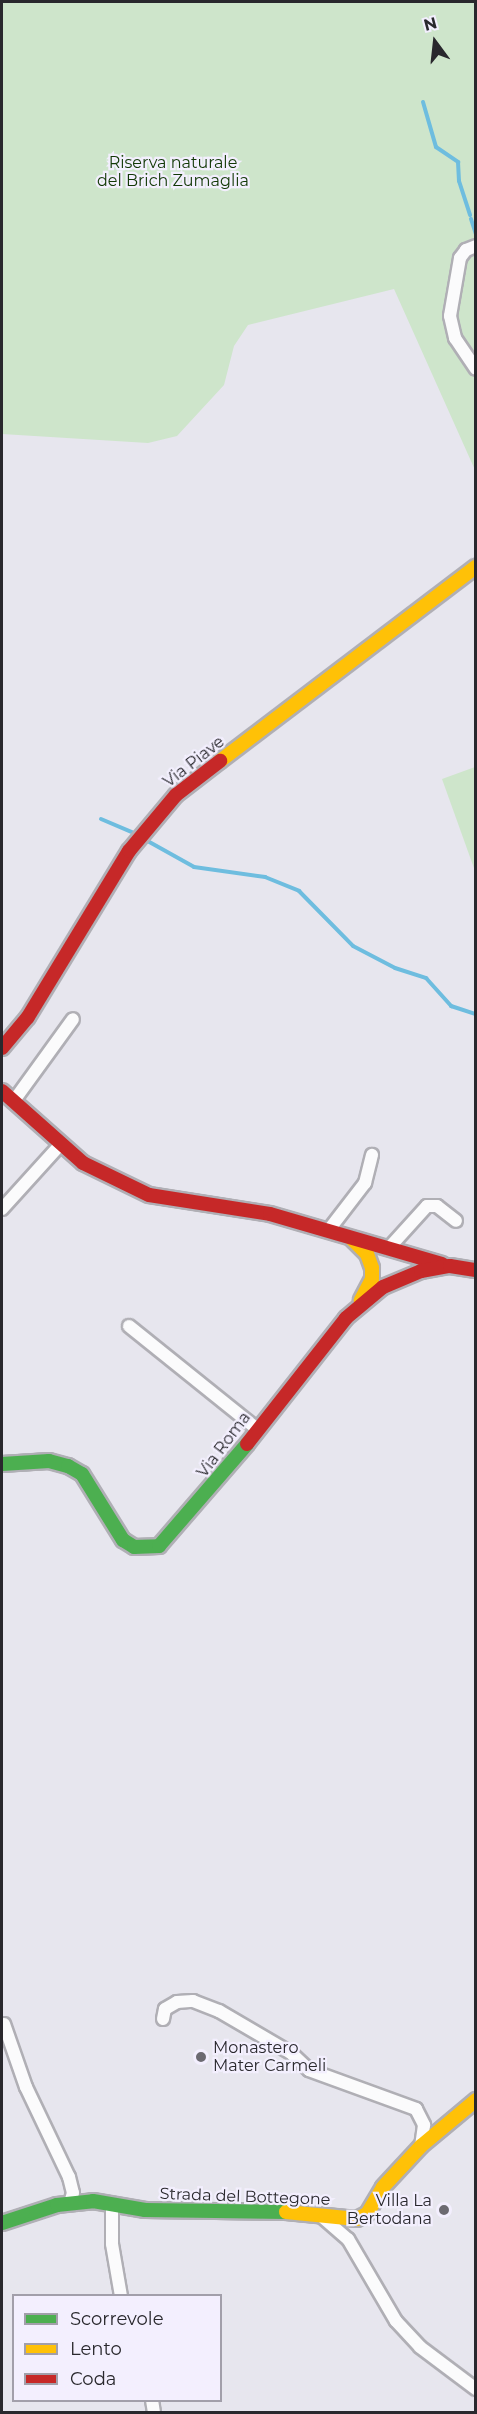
<!DOCTYPE html>
<style>
body{margin:0}
#map{position:relative;width:477px;height:2414px;overflow:hidden;background:#e7e6ee;font-family:Montserrat,sans-serif}
div>[style]{position:absolute}
.green>*{inset:0;background:#cee5cb}
.stream>*{height:4px;margin:-2px;padding:0 2px;transform-origin:2px;border-radius:2px;background:#6ebddf}
.roads{filter:drop-shadow(2px 0 #b0afb5) drop-shadow(-2px 0 #b0afb5) drop-shadow(0 2px #b0afb5) drop-shadow(0 -2px #b0afb5)}
.street>*{height:12px;margin:-6px;padding:0 6px;transform-origin:6px;border-radius:6px;background:#fbfbfc}
.fast>*{height:14px;margin:-7px;padding:0 7px;transform-origin:7px;border-radius:7px;background:#4caf50}
.slow>*{height:14px;margin:-7px;padding:0 7px;transform-origin:7px;border-radius:7px;background:#ffc107}
.jam>*{height:14px;margin:-7px;padding:0 7px;transform-origin:7px;border-radius:7px;background:#c62828}
.dots>*{width:16px;height:16px;translate:-50% -50%;box-sizing:border-box;border:3px solid #f3effe;border-radius:50%}
span{translate:-50% -50%;white-space:nowrap;text-align:center;line-height:1.15;-webkit-text-stroke:4.5px #f3effe;paint-order:stroke}
.park-label{font-size:16px;color:#123906}
.street-label{font-size:16px;color:#29282d}
.poi-label{font-size:16px;color:#29282d}
.left{translate:0 -50%;text-align:left}
.right{translate:-100% -50%;text-align:right}
.frame{position:absolute;inset:0;border:3px solid #29282d;pointer-events:none}
.legend{position:absolute;left:12px;top:2294px;width:210px;height:108px;box-sizing:border-box;background:#f3effe;border:2px solid #a29faa;margin:0;padding:8px 10px;list-style:none;font-size:18px;color:#29282d}
.legend li{display:flex;align-items:center;gap:12px;height:30px}
.legend b{width:30px;border:2px solid #a29faa}
.north{position:absolute;left:405px;top:12px;width:60px;height:60px;-webkit-text-stroke:4px #f3effe;paint-order:stroke;rotate:345deg;font-size:16px;font-weight:700;line-height:24px;text-align:center;color:#29282d}
.north::after{content:'';display:block;margin:auto;width:21px;height:27px;background:#29282d;clip-path:polygon(50% 0,100% 100%,50% 72%,0 100%)}
</style>
<div id="map">
<div class="green">
<i style="clip-path:polygon(2px 2px,475px 2px,475px 470px,394px 289px,248px 325px,234px 346px,224px 385px,177px 436px,148px 443px,2px 434px)"></i>
<i style="clip-path:polygon(475px 767px,476px 767px,475px 871px,442px 779px)"></i>
</div>
<div class="stream">
<i style="left:423px;top:102px;width:47px;rotate:73.9deg"></i>
<i style="left:436px;top:147px;width:27px;rotate:34deg"></i>
<i style="left:458px;top:162px;width:19px;rotate:87deg"></i>
<i style="left:459px;top:181px;width:36px;rotate:72deg"></i>
<i style="left:471px;top:219px;width:16px;rotate:72deg"></i>
<i style="left:101px;top:819px;width:38px;rotate:23deg"></i>
<i style="left:144px;top:839px;width:57px;rotate:29.2deg"></i>
<i style="left:194px;top:867px;width:72px;rotate:8deg"></i>
<i style="left:265px;top:877px;width:37px;rotate:22deg"></i>
<i style="left:299px;top:891px;width:77px;rotate:45.5deg"></i>
<i style="left:353px;top:946px;width:47px;rotate:27.6deg"></i>
<i style="left:395px;top:968px;width:33px;rotate:18deg"></i>
<i style="left:426px;top:978px;width:38px;rotate:48deg"></i>
<i style="left:451px;top:1006px;width:26px;rotate:18deg"></i>
</div>
<div class="roads">
<div class="street">
<i style="left:476px;top:246px;width:11px;rotate:158deg"></i>
<i style="left:466px;top:250px;width:10px;rotate:127deg"></i>
<i style="left:460px;top:258px;width:59px;rotate:99.8deg"></i>
<i style="left:450px;top:316px;width:23px;rotate:77deg"></i>
<i style="left:455px;top:338px;width:37px;rotate:56deg"></i>
<i style="left:13px;top:1102px;width:102px;rotate:-54.1deg"></i>
<i style="left:2px;top:1209px;width:86px;rotate:-47.8deg"></i>
<i style="left:328px;top:1231px;width:61px;rotate:-52.4deg"></i>
<i style="left:365px;top:1183px;width:29px;rotate:-76deg"></i>
<i style="left:388px;top:1249px;width:58px;rotate:-47.8deg"></i>
<i style="left:427px;top:1206px;width:10px"></i>
<i style="left:437px;top:1206px;width:24px;rotate:38deg"></i>
<i style="left:129px;top:1326px;width:164px;rotate:38.8deg"></i>
<i style="left:163px;top:2019px;width:10px;rotate:-79deg"></i>
<i style="left:165px;top:2009px;width:14px;rotate:-30deg"></i>
<i style="left:177px;top:2002px;width:16px;rotate:-4deg"></i>
<i style="left:193px;top:2001px;width:28px;rotate:21deg"></i>
<i style="left:219px;top:2011px;width:83px;rotate:30.3deg"></i>
<i style="left:291px;top:2053px;width:25px;rotate:43deg"></i>
<i style="left:309px;top:2070px;width:114px;rotate:20deg"></i>
<i style="left:416px;top:2109px;width:18px;rotate:63deg"></i>
<i style="left:424px;top:2125px;width:21px;rotate:98deg"></i>
<i style="left:4px;top:2024px;width:67px;rotate:70.8deg"></i>
<i style="left:26px;top:2087px;width:100px;rotate:64.5deg"></i>
<i style="left:69px;top:2177px;width:16px;rotate:76deg"></i>
<i style="left:73px;top:2193px;width:10px;rotate:107deg"></i>
<i style="left:112px;top:2205px;width:39px;rotate:90deg"></i>
<i style="left:112px;top:2244px;width:53px;rotate:80.2deg"></i>
<i style="left:320px;top:2215px;width:37px;rotate:41deg"></i>
<i style="left:348px;top:2239px;width:95px;rotate:59.7deg"></i>
<i style="left:396px;top:2321px;width:35px;rotate:47deg"></i>
<i style="left:420px;top:2347px;width:70px;rotate:36.9deg"></i>
<i style="left:152px;top:2400px;width:12px;rotate:81deg"></i>
</div>
<div class="fast">
<i style="left:2px;top:1464px;width:47px;rotate:-3.7deg"></i>
<i style="left:49px;top:1461px;width:20px;rotate:15deg"></i>
<i style="left:68px;top:1466px;width:16px;rotate:30deg"></i>
<i style="left:82px;top:1474px;width:78px;rotate:58.2deg"></i>
<i style="left:123px;top:1540px;width:13px;rotate:32deg"></i>
<i style="left:134px;top:1547px;width:25px;rotate:-2deg"></i>
<i style="left:159px;top:1546px;width:135px;rotate:-49.2deg"></i>
<i style="left:2px;top:2223px;width:58px;rotate:-18.1deg"></i>
<i style="left:57px;top:2205px;width:36px;rotate:-6deg"></i>
<i style="left:93px;top:2201px;width:53px;rotate:9.8deg"></i>
<i style="left:145px;top:2210px;width:141px;rotate:0.8deg"></i>
</div>
<div class="slow">
<i style="left:220px;top:761px;width:321px;rotate:-37.2deg"></i>
<i style="left:352px;top:1239px;width:21px;rotate:45deg"></i>
<i style="left:367px;top:1254px;width:15px;rotate:70deg"></i>
<i style="left:372px;top:1268px;width:11px;rotate:90deg"></i>
<i style="left:372px;top:1279px;width:24px;rotate:118deg"></i>
<i style="left:286px;top:2212px;width:71px;rotate:5.6deg"></i>
<i style="left:357px;top:2219px;width:11px;rotate:-27deg"></i>
<i style="left:367px;top:2214px;width:31px;rotate:-59deg"></i>
<i style="left:383px;top:2187px;width:56px;rotate:-47.2deg"></i>
<i style="left:421px;top:2146px;width:72px;rotate:-39.9deg"></i>
</div>
<div class="jam">
<i style="left:2px;top:1048px;width:40px;rotate:-50deg"></i>
<i style="left:28px;top:1017px;width:194px;rotate:-58.7deg"></i>
<i style="left:129px;top:851px;width:73px;rotate:-50deg"></i>
<i style="left:176px;top:795px;width:56px;rotate:-37.7deg"></i>
<i style="left:2px;top:1091px;width:108px;rotate:41.6deg"></i>
<i style="left:83px;top:1163px;width:73px;rotate:25.9deg"></i>
<i style="left:149px;top:1195px;width:122px;rotate:8.9deg"></i>
<i style="left:270px;top:1214px;width:179px;rotate:16.2deg"></i>
<i style="left:247px;top:1444px;width:160px;rotate:-51.8deg"></i>
<i style="left:346px;top:1318px;width:48px;rotate:-40deg"></i>
<i style="left:383px;top:1287px;width:41px;rotate:-22.8deg"></i>
<i style="left:421px;top:1271px;width:29px;rotate:-10deg"></i>
<i style="left:450px;top:1266px;width:26px;rotate:9deg"></i>
</div>
</div>
<div class="dots">
<i style="left:201px;top:2057px;background:#6c6a71"></i>
<i style="left:444px;top:2210px;background:#6c6a71"></i>
</div>
<div class="park-label">
<span style="left:173px;top:172px">Riserva naturale<br>del Brich Zumaglia</span>
</div>
<div class="street-label">
<span style="left:194px;top:762px;rotate:-38deg">Via Piave</span>
<span style="left:224px;top:1445px;rotate:-53deg">Via Roma</span>
<span style="left:245px;top:2197px;rotate:2deg">Strada del Bottegone</span>
</div>
<div class="poi-label">
<span class="left" style="left:213px;top:2057px">Monastero<br>Mater Carmeli</span>
<span class="right" style="left:432px;top:2210px">Villa La<br>Bertodana</span>
</div>
<div class="frame"></div>
<ul class="legend">
<li><b style="height:8px;background:#4caf50"></b>Scorrevole</li>
<li><b style="height:8px;background:#ffc107"></b>Lento</li>
<li><b style="height:8px;background:#c62828"></b>Coda</li>
</ul>
<div class="north">N</div>
</div>
